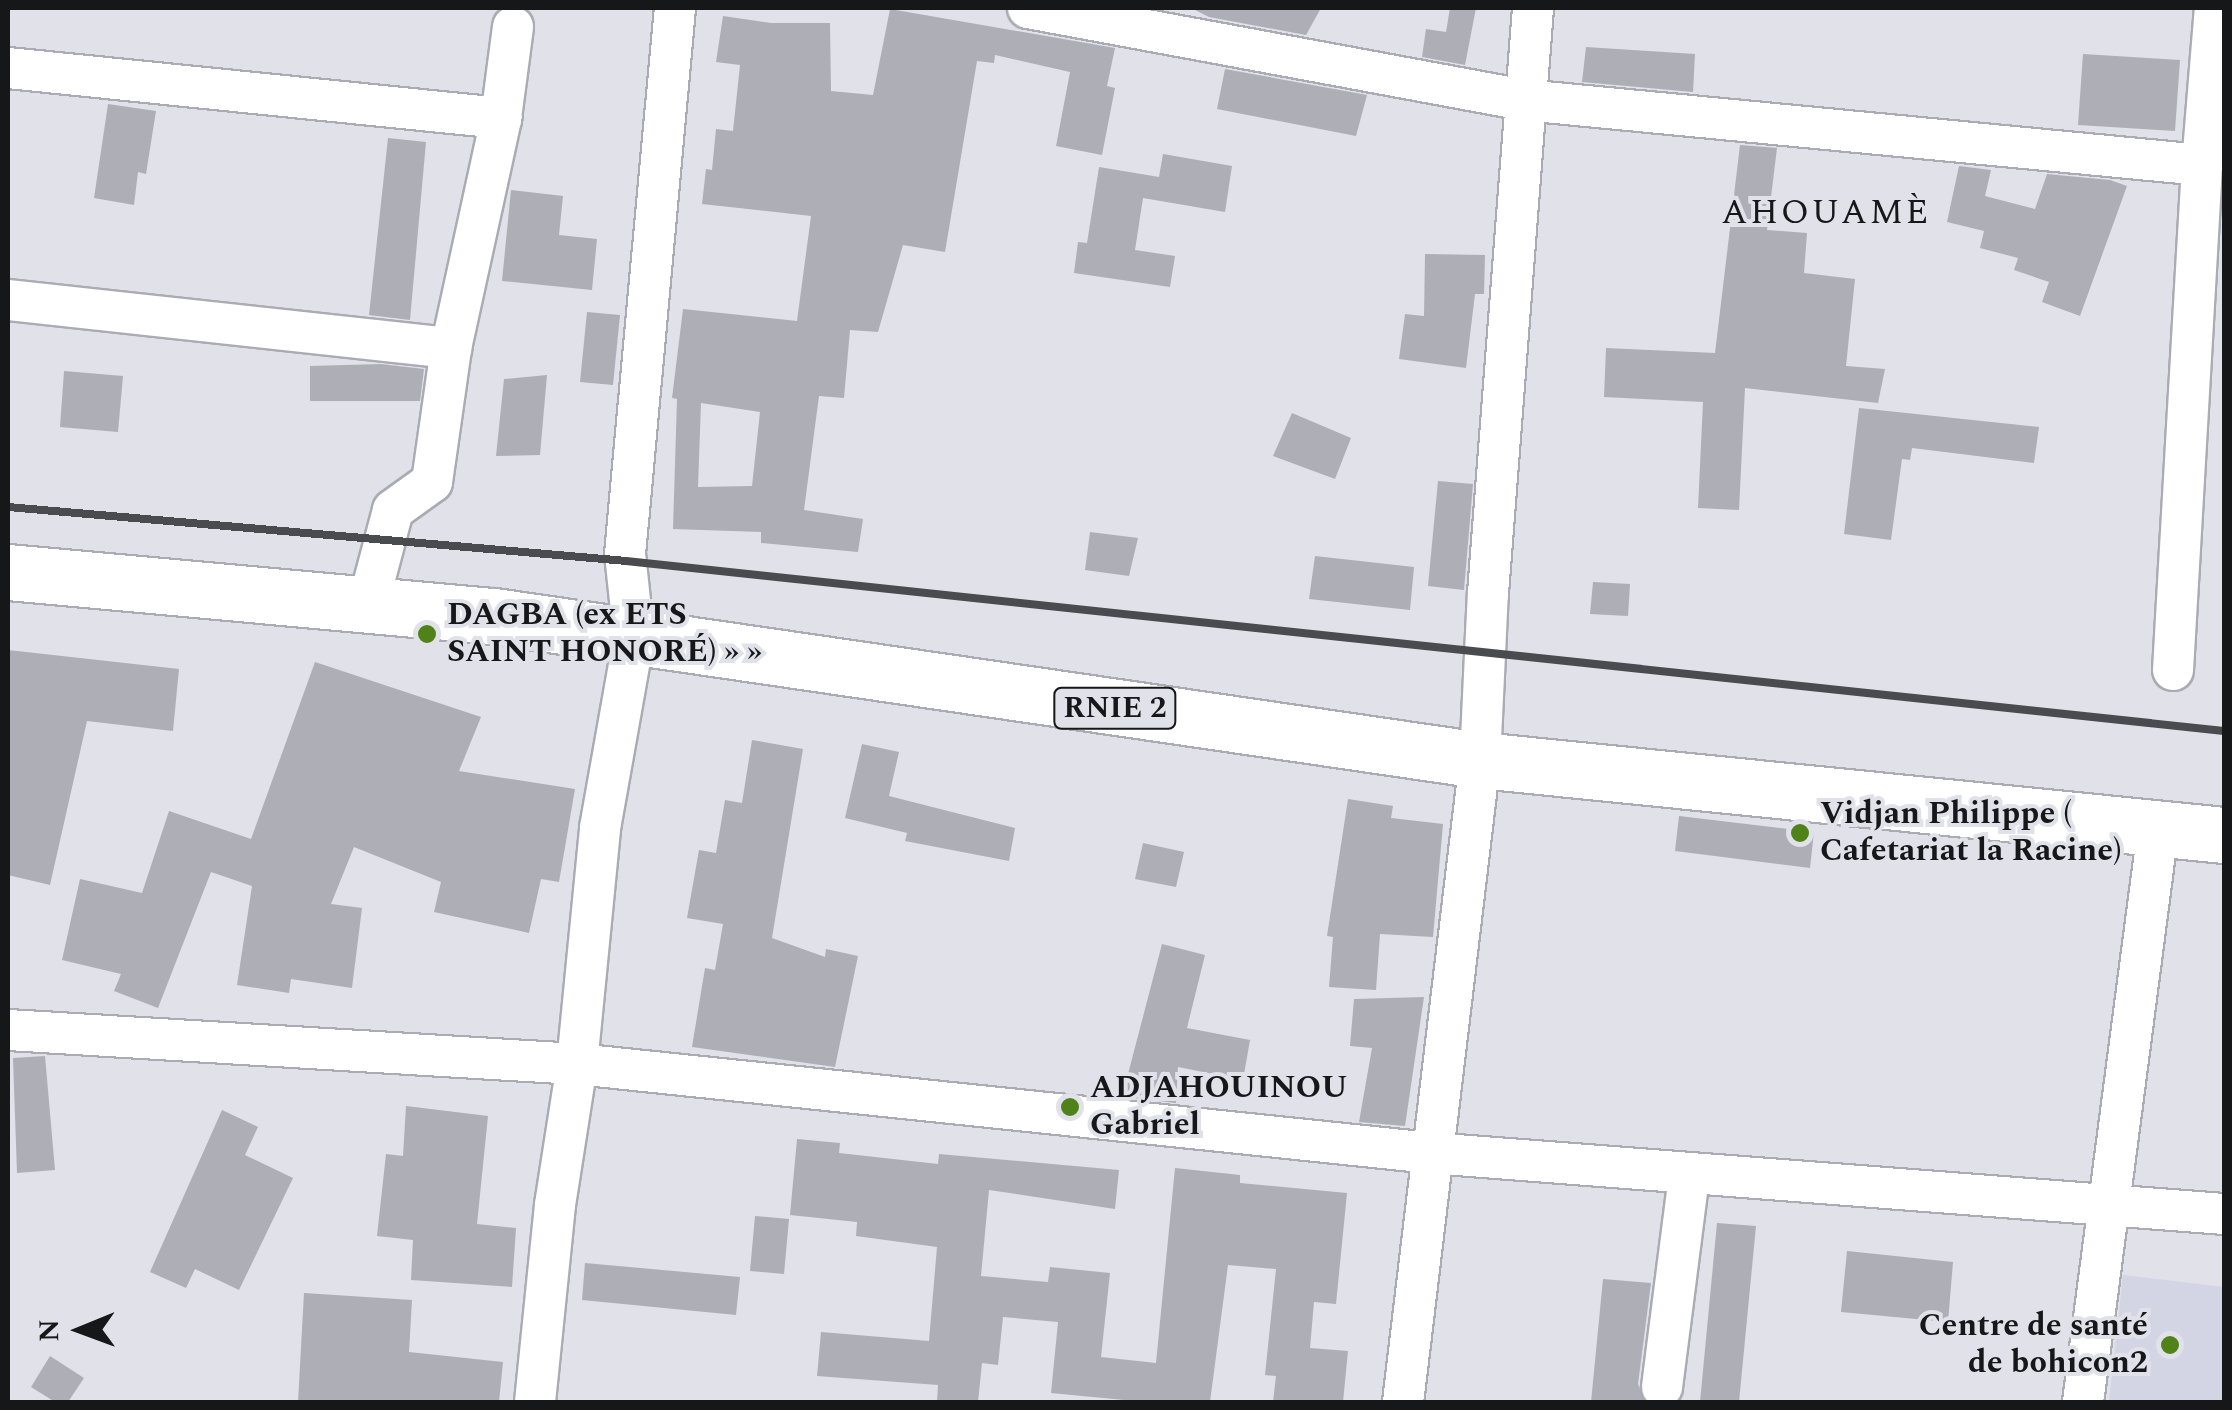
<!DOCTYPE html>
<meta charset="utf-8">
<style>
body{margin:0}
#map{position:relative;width:2232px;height:1410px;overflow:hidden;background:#e0e1e9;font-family:Spectral,serif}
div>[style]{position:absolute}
.built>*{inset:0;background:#d4d5e4}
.building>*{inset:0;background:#aeaeb6}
.roads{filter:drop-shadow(2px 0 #aaabb3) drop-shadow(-2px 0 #aaabb3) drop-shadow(0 2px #aaabb3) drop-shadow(0 -2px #aaabb3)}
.minor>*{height:40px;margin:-20px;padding:0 20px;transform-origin:20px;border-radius:20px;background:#fff}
.highway>*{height:55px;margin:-27.5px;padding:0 27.5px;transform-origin:27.5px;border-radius:27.5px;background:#fff}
.rail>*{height:8px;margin:-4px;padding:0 4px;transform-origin:4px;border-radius:4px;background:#4a4b4f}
.dots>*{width:28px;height:28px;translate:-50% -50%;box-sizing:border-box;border:5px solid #e0e1e9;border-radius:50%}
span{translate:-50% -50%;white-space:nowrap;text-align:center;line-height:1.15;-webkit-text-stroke:8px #e0e1e9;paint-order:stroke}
.shield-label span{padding:2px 8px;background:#e0e1e9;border:2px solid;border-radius:8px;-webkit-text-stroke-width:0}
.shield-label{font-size:30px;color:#161719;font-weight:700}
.poi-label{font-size:32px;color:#161719;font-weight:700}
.left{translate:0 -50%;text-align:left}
.right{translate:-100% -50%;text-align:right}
.neighbourhood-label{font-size:35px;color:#161719;letter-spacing:2.5px}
.frame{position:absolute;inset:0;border:10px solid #161719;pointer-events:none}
.north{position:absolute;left:30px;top:1280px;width:100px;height:100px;-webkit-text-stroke:8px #e0e1e9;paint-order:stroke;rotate:269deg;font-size:28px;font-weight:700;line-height:40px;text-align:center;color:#161719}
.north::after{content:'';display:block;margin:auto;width:35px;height:45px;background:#161719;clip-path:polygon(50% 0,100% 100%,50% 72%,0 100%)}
</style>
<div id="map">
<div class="built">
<i style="clip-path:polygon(2123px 1275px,2224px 1287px,2224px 1402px,2109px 1402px)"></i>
</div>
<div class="building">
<i style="clip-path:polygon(1191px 8px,1321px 8px,1306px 35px,1209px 17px)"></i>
<i style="clip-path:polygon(1450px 8px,1476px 8px,1465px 65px,1422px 57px,1426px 29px,1446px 32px)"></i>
<i style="clip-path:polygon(evenodd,890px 9px,1115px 48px,1107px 86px,1115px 88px,1102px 155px,1056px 146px,1070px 72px,995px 55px,994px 63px,977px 61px,945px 252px,903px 245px,878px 332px,850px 330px,844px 398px,819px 396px,804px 510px,863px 519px,858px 552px,761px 543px,761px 532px,673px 529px,677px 399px,672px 398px,683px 309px,797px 321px,811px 216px,702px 204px,706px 169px,712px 170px,716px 129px,733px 131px,740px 65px,716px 62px,723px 16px,771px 23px,830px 23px,831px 91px,873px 95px,890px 9px,701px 403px,760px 412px,752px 486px,698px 487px,701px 403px)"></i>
<i style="clip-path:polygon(1586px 47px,1695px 54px,1693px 92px,1582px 82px)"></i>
<i style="clip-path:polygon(2083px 54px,2180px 60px,2175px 131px,2078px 125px)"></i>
<i style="clip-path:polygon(1225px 69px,1367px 95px,1356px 136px,1217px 109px)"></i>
<i style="clip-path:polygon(108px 104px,156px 111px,146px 174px,138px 172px,134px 205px,94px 198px)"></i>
<i style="clip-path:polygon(388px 138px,426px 142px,410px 320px,369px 315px)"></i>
<i style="clip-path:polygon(1740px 145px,1777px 148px,1767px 230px,1807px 233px,1804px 273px,1855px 279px,1846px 366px,1885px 369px,1878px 403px,1745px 388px,1739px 510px,1698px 508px,1703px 402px,1604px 397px,1606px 348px,1715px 353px)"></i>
<i style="clip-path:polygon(1163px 154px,1232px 166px,1225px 212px,1143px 198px,1135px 250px,1175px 256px,1170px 287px,1074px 273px,1078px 242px,1087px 243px,1099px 167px,1159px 177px)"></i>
<i style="clip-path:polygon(1959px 166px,1991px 170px,1985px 196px,2035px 209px,2047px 174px,2110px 180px,2127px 186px,2080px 316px,2042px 302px,2049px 282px,2014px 270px,2018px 258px,1980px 248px,1984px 231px,1947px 222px)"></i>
<i style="clip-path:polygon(511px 190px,563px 196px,559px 235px,597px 239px,592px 290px,502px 281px)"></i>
<i style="clip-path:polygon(1425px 254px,1485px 255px,1484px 294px,1475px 294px,1466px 368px,1399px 359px,1405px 314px,1424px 316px)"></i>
<i style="clip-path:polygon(587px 312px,620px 315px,613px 385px,580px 382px)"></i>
<i style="clip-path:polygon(381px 364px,424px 369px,420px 401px,310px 401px,310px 366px)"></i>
<i style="clip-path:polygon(64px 371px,123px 376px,118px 432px,60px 427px)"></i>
<i style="clip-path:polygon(547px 375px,540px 455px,496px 456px,504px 379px)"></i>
<i style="clip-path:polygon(1859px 408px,2039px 427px,2034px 463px,1912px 448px,1910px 460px,1902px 459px,1891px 540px,1844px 534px)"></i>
<i style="clip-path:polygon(1292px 413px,1351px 438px,1335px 479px,1273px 456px)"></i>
<i style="clip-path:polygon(1438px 481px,1473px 484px,1464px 590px,1428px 586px)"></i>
<i style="clip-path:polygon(1090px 532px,1138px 538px,1129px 576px,1085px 570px)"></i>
<i style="clip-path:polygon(1315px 556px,1414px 567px,1410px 610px,1309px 599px)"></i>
<i style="clip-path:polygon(1593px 582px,1630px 584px,1628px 616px,1590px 614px)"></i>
<i style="clip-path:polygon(8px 650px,179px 669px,173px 731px,87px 721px,50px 885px,8px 875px)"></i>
<i style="clip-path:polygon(315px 662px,481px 717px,459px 771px,575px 789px,559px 882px,541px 879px,529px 933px,434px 912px,441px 882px,354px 847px,331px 904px,362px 908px,352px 988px,291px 979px,289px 993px,237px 985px,252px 886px,211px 872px,158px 1008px,114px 991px,121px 974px,62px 960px,80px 879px,142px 893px,169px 811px,251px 839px)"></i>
<i style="clip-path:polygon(752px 740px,803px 749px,772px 938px,825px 957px,826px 949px,858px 956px,835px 1067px,692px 1047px,705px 968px,715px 970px,723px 924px,687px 918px,699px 850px,716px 853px,725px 800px,742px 803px)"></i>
<i style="clip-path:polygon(862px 744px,899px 752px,889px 796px,1015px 828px,1009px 861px,905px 841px,907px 833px,845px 818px)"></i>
<i style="clip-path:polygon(1348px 799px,1393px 806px,1391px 818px,1443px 824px,1433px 937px,1380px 934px,1376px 990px,1329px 987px,1333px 937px,1327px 936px)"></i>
<i style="clip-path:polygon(1679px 816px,1814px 832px,1810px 868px,1675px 851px)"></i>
<i style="clip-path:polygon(1143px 843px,1184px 852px,1176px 887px,1135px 879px)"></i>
<i style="clip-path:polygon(1162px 944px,1205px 955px,1187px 1028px,1250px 1040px,1243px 1080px,1178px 1067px,1176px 1103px,1122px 1097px)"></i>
<i style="clip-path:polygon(1424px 997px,1405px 1126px,1359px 1122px,1372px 1048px,1350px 1046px,1354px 999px)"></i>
<i style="clip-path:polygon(45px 1056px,55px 1170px,17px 1173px,13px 1058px)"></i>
<i style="clip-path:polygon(406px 1106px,488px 1116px,477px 1224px,516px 1228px,512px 1287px,411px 1280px,413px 1240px,377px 1236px,386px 1154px,403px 1156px)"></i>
<i style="clip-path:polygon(222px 1110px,258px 1127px,245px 1155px,293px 1178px,239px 1290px,195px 1269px,186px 1288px,150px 1272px)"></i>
<i style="clip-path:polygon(797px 1139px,840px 1143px,839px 1153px,938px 1164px,939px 1154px,1119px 1170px,1115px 1209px,989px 1190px,981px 1276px,1048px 1282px,1050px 1267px,1110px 1273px,1101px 1357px,1156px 1363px,1175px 1168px,1240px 1175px,1240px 1183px,1347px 1193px,1336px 1304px,1314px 1302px,1310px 1348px,1348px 1351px,1343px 1402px,1273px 1402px,1276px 1376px,1265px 1375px,1276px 1269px,1228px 1265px,1210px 1402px,1145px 1402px,1051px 1393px,1058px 1322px,1003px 1317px,998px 1365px,982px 1363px,978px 1402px,937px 1402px,938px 1385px,817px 1376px,821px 1332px,929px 1341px,937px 1247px,856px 1236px,857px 1222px,790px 1215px)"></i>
<i style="clip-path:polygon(755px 1216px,789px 1219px,784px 1274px,750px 1271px)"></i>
<i style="clip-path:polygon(1717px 1223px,1756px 1226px,1739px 1402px,1700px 1402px)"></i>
<i style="clip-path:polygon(1847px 1251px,1953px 1262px,1948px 1322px,1841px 1312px)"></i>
<i style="clip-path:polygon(585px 1263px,740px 1277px,736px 1315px,582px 1300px)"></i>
<i style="clip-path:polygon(1603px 1279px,1651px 1283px,1638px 1384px,1645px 1402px,1591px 1402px)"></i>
<i style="clip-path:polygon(304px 1293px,412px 1300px,409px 1352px,503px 1362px,499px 1402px,298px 1402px)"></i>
<i style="clip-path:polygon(50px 1356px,84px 1378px,68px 1402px,55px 1402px,31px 1387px)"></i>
</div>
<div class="roads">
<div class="minor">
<i style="left:1028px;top:8px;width:504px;rotate:10.51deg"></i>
<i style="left:1524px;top:100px;width:681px;rotate:5.48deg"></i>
<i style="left:8px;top:68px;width:496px;rotate:5.8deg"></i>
<i style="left:8px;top:300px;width:446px;rotate:6.2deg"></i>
<i style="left:367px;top:608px;width:101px;rotate:-75.1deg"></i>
<i style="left:393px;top:510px;width:48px;rotate:-35.7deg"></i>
<i style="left:432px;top:482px;width:135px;rotate:-81.9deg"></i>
<i style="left:451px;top:348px;width:235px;rotate:-77.7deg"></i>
<i style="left:501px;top:118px;width:92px;rotate:-82.5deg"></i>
<i style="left:2173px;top:670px;width:506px;rotate:-86.71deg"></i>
<i style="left:2202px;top:165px;width:158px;rotate:-85.3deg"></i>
<i style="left:8px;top:1030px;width:570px;rotate:3.42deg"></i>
<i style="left:577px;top:1064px;width:859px;rotate:5.95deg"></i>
<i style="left:1431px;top:1153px;width:795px;rotate:4.4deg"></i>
<i style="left:1662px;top:1387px;width:213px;rotate:-82.7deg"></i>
<i style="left:535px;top:1402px;width:198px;rotate:-84.2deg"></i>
<i style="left:555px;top:1205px;width:143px;rotate:-81.1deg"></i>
<i style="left:577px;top:1064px;width:237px;rotate:-84.4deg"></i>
<i style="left:600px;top:828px;width:193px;rotate:-79.9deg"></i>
<i style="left:634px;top:638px;width:84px;rotate:-96.1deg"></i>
<i style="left:625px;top:554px;width:548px;rotate:-84.77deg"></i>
<i style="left:1403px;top:1402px;width:647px;rotate:-83.16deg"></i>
<i style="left:1480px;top:760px;width:167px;rotate:-87.3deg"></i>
<i style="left:1488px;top:593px;width:587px;rotate:-85.6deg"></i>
<i style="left:2083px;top:1402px;width:577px;rotate:-82.53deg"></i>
</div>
<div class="highway">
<i style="left:8px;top:572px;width:488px;rotate:5.2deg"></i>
<i style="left:494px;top:616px;width:996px;rotate:8.31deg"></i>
<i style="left:1480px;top:760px;width:748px;rotate:5.76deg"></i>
</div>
</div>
<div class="rail">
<i style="left:8px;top:507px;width:620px;rotate:4.99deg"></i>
<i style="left:626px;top:561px;width:1607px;rotate:6.07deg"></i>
</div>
<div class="dots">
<i style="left:427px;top:634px;background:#4f8319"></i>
<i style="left:1800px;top:833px;background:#4f8319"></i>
<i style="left:1070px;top:1107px;background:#4f8319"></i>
<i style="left:2170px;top:1345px;background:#4f8319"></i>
</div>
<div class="shield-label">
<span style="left:1115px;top:708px">RNIE 2</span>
</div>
<div class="poi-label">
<span class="left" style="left:447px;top:634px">DAGBA (ex ETS<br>SAINT HONORÉ) » »</span>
<span class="left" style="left:1820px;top:833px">Vidjan Philippe (<br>Cafetariat la Racine)</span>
<span class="left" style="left:1090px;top:1107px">ADJAHOUINOU<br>Gabriel</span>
<span class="right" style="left:2148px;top:1345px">Centre de santé<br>de bohicon2</span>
</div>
<div class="neighbourhood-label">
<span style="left:1826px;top:213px">AHOUAMÈ</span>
</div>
<div class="frame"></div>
<div class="north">N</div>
</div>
